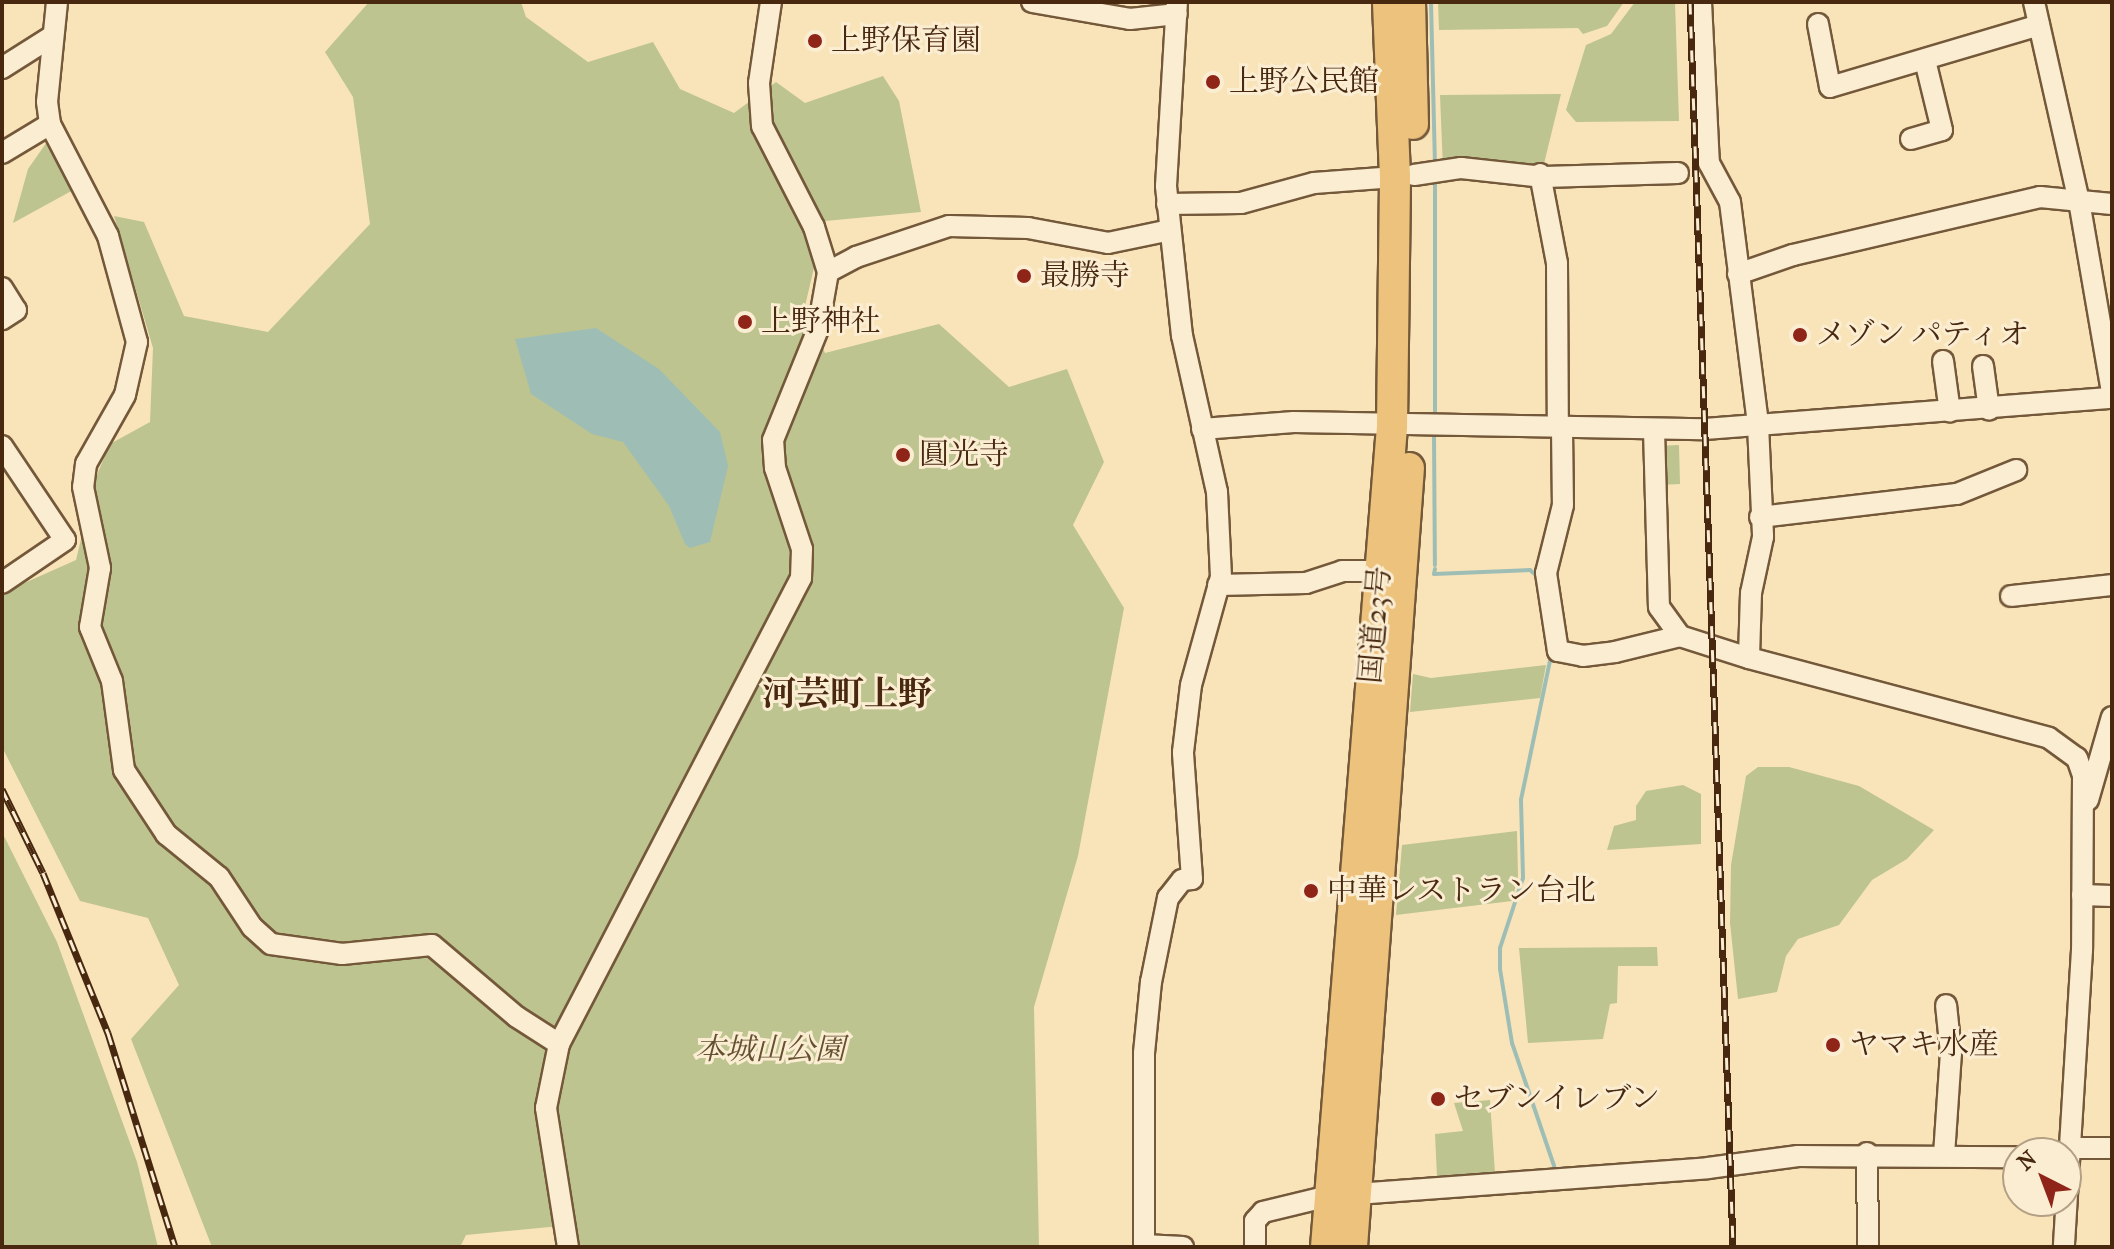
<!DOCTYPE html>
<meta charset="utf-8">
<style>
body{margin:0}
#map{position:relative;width:2114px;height:1249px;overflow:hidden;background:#f9e4ba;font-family:"IM FELL French Canon","Noto Serif JP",serif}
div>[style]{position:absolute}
.green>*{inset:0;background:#bdc490}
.water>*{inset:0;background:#9ebeb5}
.stream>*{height:4px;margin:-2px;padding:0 2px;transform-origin:2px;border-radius:2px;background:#9ebeb5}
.roads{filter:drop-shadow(2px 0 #74583a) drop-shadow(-2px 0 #74583a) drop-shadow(0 2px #74583a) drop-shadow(0 -2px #74583a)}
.minor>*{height:20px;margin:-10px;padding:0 10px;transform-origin:10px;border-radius:10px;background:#fbedd2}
.highway>*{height:30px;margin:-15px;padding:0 15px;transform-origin:15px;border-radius:15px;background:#ecc27d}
.rail>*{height:7px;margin-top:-3.5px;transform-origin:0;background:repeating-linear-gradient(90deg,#fbedd2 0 12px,#482910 0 24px);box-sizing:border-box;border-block:2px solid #482910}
.dots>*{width:22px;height:22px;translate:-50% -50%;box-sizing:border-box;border:4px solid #fbedd2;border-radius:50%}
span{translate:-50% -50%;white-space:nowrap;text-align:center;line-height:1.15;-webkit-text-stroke:6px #fbedd2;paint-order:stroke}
.poi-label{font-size:30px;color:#482910}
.left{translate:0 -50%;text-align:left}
.street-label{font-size:30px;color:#482910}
.park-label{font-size:30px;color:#655030;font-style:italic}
.quarter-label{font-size:34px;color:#482910;font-weight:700}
.frame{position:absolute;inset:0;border:4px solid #482910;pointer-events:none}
.north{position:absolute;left:2002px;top:1137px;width:80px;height:80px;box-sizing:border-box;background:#fbedd2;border:2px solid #b39f84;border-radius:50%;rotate:318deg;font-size:22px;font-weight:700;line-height:32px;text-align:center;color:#482910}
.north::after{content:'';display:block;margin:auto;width:28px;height:36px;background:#8f2418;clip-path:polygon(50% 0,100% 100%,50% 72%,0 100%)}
</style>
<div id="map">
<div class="green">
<i style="clip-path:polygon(369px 2px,521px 2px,526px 17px,588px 62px,653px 42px,680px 89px,734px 113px,776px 82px,805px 103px,883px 76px,899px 101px,921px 212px,825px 221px,805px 306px,825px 353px,939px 324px,1009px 387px,1067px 369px,1104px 462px,1073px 525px,1124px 608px,1078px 856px,1034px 1007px,1039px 1247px,574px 1247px,570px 1225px,466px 1235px,460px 1247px,212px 1247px,131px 1039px,179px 985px,148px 918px,80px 901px,2px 747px,2px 593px,76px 560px,96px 477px,110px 444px,150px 422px,153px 348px,114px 216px,144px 222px,184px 316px,268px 332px,370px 224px,353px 97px,325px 52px)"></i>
<i style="clip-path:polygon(1438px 2px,1624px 2px,1607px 26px,1583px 34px,1578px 28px,1439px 30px)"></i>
<i style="clip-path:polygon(1635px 2px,1675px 2px,1679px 121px,1576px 122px,1566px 110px,1586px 45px,1611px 34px)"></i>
<i style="clip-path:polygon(1561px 94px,1542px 172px,1443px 169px,1440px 95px)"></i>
<i style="clip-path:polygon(49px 139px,75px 189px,13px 223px,28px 169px)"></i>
<i style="clip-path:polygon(1679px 445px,1680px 484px,1659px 485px,1656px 446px)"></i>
<i style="clip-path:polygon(1546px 665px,1540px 698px,1410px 712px,1413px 674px,1431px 678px)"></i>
<i style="clip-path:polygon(1758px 767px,1789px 767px,1859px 786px,1934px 830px,1907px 859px,1872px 880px,1839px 925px,1798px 939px,1786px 956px,1777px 992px,1738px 999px,1730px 923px,1731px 865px,1746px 776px)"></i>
<i style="clip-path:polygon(1683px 785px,1701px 794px,1701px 844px,1607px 850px,1614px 826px,1636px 820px,1636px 806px,1646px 791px)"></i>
<i style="clip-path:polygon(1517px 831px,1518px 876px,1512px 901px,1396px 915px,1402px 845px)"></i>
<i style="clip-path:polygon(2px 832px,57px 942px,137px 1162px,158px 1247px,2px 1246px)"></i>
<i style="clip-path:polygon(1657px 947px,1658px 966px,1618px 966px,1617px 1003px,1610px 1004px,1603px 1039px,1528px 1043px,1519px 948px)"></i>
<i style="clip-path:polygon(1490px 1100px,1495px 1173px,1437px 1177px,1435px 1134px,1463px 1131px,1454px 1103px)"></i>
</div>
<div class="water">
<i style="clip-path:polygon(596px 328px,659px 369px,720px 432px,728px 466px,710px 542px,690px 548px,685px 544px,669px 506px,623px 442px,592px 434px,531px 394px,515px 339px)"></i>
</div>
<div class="stream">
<i style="left:1431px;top:2px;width:165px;rotate:88.6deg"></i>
<i style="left:1435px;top:418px;width:241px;rotate:-90deg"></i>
<i style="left:1434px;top:435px;width:130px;rotate:89.6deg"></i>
<i style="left:1435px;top:569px;width:5px;rotate:101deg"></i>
<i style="left:1434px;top:574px;width:96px;rotate:-2.4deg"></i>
<i style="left:1530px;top:570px;width:11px;rotate:41deg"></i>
<i style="left:1539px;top:590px;width:55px;rotate:81.6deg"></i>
<i style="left:1551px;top:656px;width:147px;rotate:101.8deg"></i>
<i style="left:1521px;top:800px;width:78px;rotate:88.5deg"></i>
<i style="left:1523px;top:878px;width:74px;rotate:108.2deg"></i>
<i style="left:1500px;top:948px;width:21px;rotate:90deg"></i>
<i style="left:1500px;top:969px;width:75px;rotate:80.8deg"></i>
<i style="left:1512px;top:1043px;width:130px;rotate:71.1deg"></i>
</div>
<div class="roads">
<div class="minor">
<i style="left:57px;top:2px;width:100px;rotate:95.7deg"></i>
<i style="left:47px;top:102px;width:22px;rotate:82deg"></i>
<i style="left:50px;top:124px;width:126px;rotate:62.6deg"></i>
<i style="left:108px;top:236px;width:110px;rotate:74.7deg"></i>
<i style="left:137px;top:342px;width:54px;rotate:102.8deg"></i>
<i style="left:125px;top:395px;width:79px;rotate:119.5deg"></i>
<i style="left:86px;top:464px;width:23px;rotate:97deg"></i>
<i style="left:83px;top:487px;width:83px;rotate:78.1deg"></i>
<i style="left:100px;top:568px;width:60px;rotate:99.6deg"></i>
<i style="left:90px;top:627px;width:58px;rotate:67.8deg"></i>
<i style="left:112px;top:681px;width:90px;rotate:82.3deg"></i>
<i style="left:124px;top:770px;width:77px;rotate:56.7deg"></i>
<i style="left:166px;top:834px;width:68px;rotate:39.1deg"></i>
<i style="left:219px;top:877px;width:60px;rotate:56.6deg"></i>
<i style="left:252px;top:927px;width:25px;rotate:42deg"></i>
<i style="left:271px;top:944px;width:72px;rotate:8deg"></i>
<i style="left:342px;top:954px;width:90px;rotate:-5.7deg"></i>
<i style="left:432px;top:945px;width:111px;rotate:40.3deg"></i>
<i style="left:517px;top:1017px;width:50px;rotate:32.7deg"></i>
<i style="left:1032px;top:2px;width:99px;rotate:9.8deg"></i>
<i style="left:1130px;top:19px;width:47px;rotate:-6.1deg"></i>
<i style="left:1701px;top:2px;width:161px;rotate:87.2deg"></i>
<i style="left:1709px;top:163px;width:44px;rotate:61.7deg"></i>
<i style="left:1730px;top:202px;width:225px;rotate:82.8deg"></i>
<i style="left:1758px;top:425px;width:112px;rotate:87.4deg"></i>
<i style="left:1763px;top:537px;width:57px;rotate:102.1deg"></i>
<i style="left:1751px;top:593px;width:65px;rotate:91.8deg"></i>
<i style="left:1749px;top:658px;width:310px;rotate:14.9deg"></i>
<i style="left:2049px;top:738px;width:34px;rotate:36deg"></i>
<i style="left:2077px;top:758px;width:18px;rotate:71deg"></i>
<i style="left:2083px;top:775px;width:175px;rotate:90.3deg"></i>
<i style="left:2082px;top:950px;width:298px;rotate:93.5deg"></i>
<i style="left:2034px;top:2px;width:204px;rotate:77.3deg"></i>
<i style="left:2079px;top:201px;width:194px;rotate:80.2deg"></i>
<i style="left:1818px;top:24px;width:64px;rotate:79.2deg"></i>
<i style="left:1830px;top:87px;width:218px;rotate:-16.5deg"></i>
<i style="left:2px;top:68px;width:58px;rotate:-32.3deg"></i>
<i style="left:1911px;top:139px;width:32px;rotate:-16deg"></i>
<i style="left:1942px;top:130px;width:72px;rotate:-103.7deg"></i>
<i style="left:2px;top:153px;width:56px;rotate:-31.1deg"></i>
<i style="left:1540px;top:174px;width:91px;rotate:79.2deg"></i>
<i style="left:1557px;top:263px;width:165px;rotate:89.7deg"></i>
<i style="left:1414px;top:175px;width:48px;rotate:-8.5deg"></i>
<i style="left:1461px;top:168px;width:83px;rotate:6.2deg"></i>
<i style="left:1544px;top:177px;width:134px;rotate:-1.7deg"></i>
<i style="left:1167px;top:204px;width:74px;rotate:-0.8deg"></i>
<i style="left:1241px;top:203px;width:76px;rotate:-15.3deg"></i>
<i style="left:1314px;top:183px;width:81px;rotate:-4.2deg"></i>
<i style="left:828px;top:272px;width:32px;rotate:-28deg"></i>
<i style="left:856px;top:257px;width:98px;rotate:-18.4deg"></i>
<i style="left:949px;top:226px;width:79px;rotate:1.5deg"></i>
<i style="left:1028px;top:228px;width:81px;rotate:10.6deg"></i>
<i style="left:1108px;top:243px;width:63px;rotate:-11.8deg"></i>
<i style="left:1738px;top:274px;width:58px;rotate:-19.1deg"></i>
<i style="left:1793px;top:255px;width:254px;rotate:-13.2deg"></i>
<i style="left:2040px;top:197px;width:72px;rotate:5.6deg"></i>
<i style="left:2px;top:288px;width:26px;rotate:58deg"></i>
<i style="left:16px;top:310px;width:17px;rotate:147deg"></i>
<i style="left:1943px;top:361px;width:51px;rotate:82.2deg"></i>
<i style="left:1983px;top:366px;width:44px;rotate:82.2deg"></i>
<i style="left:1562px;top:428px;width:77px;rotate:89.3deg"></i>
<i style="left:1563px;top:505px;width:70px;rotate:104deg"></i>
<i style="left:1546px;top:573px;width:79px;rotate:81.3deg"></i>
<i style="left:1558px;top:651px;width:25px;rotate:11deg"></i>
<i style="left:1583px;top:656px;width:32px;rotate:-7deg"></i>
<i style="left:1615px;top:652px;width:67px;rotate:-13.8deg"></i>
<i style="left:1202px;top:429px;width:92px;rotate:-4.4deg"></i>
<i style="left:1294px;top:422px;width:411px;rotate:1deg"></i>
<i style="left:1705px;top:429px;width:408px;rotate:-4.4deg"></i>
<i style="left:1654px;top:430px;width:177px;rotate:88.4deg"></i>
<i style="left:1659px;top:607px;width:36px;rotate:54deg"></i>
<i style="left:1680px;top:636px;width:72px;rotate:17.7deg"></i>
<i style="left:2px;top:446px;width:113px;rotate:56.2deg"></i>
<i style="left:65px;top:540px;width:76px;rotate:145.7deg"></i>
<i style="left:1760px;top:517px;width:198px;rotate:-6.7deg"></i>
<i style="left:1957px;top:494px;width:64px;rotate:-22.1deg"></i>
<i style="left:1218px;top:585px;width:88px;rotate:-1.3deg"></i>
<i style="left:1306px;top:583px;width:38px;rotate:-18deg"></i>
<i style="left:1342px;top:571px;width:38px"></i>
<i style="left:2011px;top:596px;width:102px;rotate:-6.2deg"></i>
<i style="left:2088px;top:800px;width:86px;rotate:-73.9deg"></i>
<i style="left:2082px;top:895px;width:30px;rotate:2deg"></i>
<i style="left:2069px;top:1148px;width:43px"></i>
<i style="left:1867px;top:1153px;width:94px;rotate:89.4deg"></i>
<i style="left:1944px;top:1155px;width:102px;rotate:-86.1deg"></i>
<i style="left:1951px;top:1053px;width:48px;rotate:-95.9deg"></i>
<i style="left:1144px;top:1245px;width:39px;rotate:3deg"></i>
<i style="left:568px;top:1247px;width:141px;rotate:-99deg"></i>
<i style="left:546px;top:1108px;width:65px;rotate:-78.5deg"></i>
<i style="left:559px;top:1044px;width:525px;rotate:-62.56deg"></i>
<i style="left:801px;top:578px;width:29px;rotate:-88deg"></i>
<i style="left:802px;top:549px;width:85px;rotate:-108.4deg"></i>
<i style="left:775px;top:468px;width:28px;rotate:-94deg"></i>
<i style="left:773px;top:440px;width:120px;rotate:-67.9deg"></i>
<i style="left:818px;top:329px;width:58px;rotate:-80deg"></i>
<i style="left:828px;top:272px;width:47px;rotate:-107.3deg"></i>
<i style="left:814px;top:227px;width:114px;rotate:-117.2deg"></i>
<i style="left:762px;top:126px;width:43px;rotate:-94deg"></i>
<i style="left:759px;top:83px;width:82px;rotate:-81.6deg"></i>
<i style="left:1144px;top:1247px;width:194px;rotate:-90deg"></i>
<i style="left:1144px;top:1053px;width:71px;rotate:-84.4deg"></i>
<i style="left:1151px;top:982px;width:86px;rotate:-78.6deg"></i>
<i style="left:1168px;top:898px;width:23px;rotate:-52deg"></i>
<i style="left:1182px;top:880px;width:10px;rotate:-6deg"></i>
<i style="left:1192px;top:879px;width:127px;rotate:-94.1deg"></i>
<i style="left:1183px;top:752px;width:67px;rotate:-83.2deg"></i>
<i style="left:1191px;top:685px;width:112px;rotate:-74.5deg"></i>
<i style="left:1221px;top:577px;width:85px;rotate:-92.7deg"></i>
<i style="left:1217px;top:492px;width:160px;rotate:-102.6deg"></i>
<i style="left:1182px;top:336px;width:151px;rotate:-96.1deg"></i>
<i style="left:1166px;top:186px;width:184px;rotate:-86.6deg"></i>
<i style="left:1255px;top:1247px;width:26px;rotate:-90deg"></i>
<i style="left:1255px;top:1221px;width:12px;rotate:-48deg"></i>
<i style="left:1263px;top:1212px;width:68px;rotate:-13.6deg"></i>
<i style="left:1329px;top:1196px;width:380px;rotate:-4.2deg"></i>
<i style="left:1708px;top:1168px;width:91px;rotate:-7.6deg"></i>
<i style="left:1798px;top:1156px;width:220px;rotate:0.3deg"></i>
</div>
<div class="highway">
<i style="left:1410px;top:2px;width:122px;rotate:88.6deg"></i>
<i style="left:1326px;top:1247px;width:824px;rotate:-85.4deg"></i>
<i style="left:1392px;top:426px;width:249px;rotate:-89.3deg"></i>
<i style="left:1395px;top:177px;width:175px;rotate:-92.3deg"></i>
<i style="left:1352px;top:1247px;width:781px;rotate:-85.82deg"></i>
</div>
</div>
<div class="rail">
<i style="left:1690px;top:2px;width:1246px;rotate:88.02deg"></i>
<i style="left:2px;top:789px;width:93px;rotate:64deg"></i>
<i style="left:43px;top:873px;width:173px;rotate:67.9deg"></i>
<i style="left:108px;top:1033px;width:224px;rotate:72.6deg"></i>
</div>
<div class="dots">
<i style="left:815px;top:41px;background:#8f2418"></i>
<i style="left:1213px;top:82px;background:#8f2418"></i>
<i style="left:1024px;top:276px;background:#8f2418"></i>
<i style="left:745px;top:322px;background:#8f2418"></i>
<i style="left:1800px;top:335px;background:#8f2418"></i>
<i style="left:903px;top:455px;background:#8f2418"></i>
<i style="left:1311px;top:891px;background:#8f2418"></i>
<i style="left:1833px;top:1045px;background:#8f2418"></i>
<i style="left:1438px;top:1099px;background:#8f2418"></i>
</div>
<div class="poi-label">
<span class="left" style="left:831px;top:41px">上野保育園</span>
<span class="left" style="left:1229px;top:82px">上野公民館</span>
<span class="left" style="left:1040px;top:276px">最勝寺</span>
<span class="left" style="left:761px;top:322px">上野神社</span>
<span class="left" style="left:1816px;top:335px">メゾン パティオ</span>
<span class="left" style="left:919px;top:455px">圓光寺</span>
<span class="left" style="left:1327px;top:891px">中華レストラン台北</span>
<span class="left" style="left:1849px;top:1045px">ヤマキ水産</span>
<span class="left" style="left:1454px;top:1099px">セブンイレブン</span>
</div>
<div class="street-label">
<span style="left:1376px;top:625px;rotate:-85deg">国道23号</span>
</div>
<div class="park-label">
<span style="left:770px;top:1050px">本城山公園</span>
</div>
<div class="quarter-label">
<span style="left:847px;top:695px">河芸町上野</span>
</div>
<div class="frame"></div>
<div class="north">N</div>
</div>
